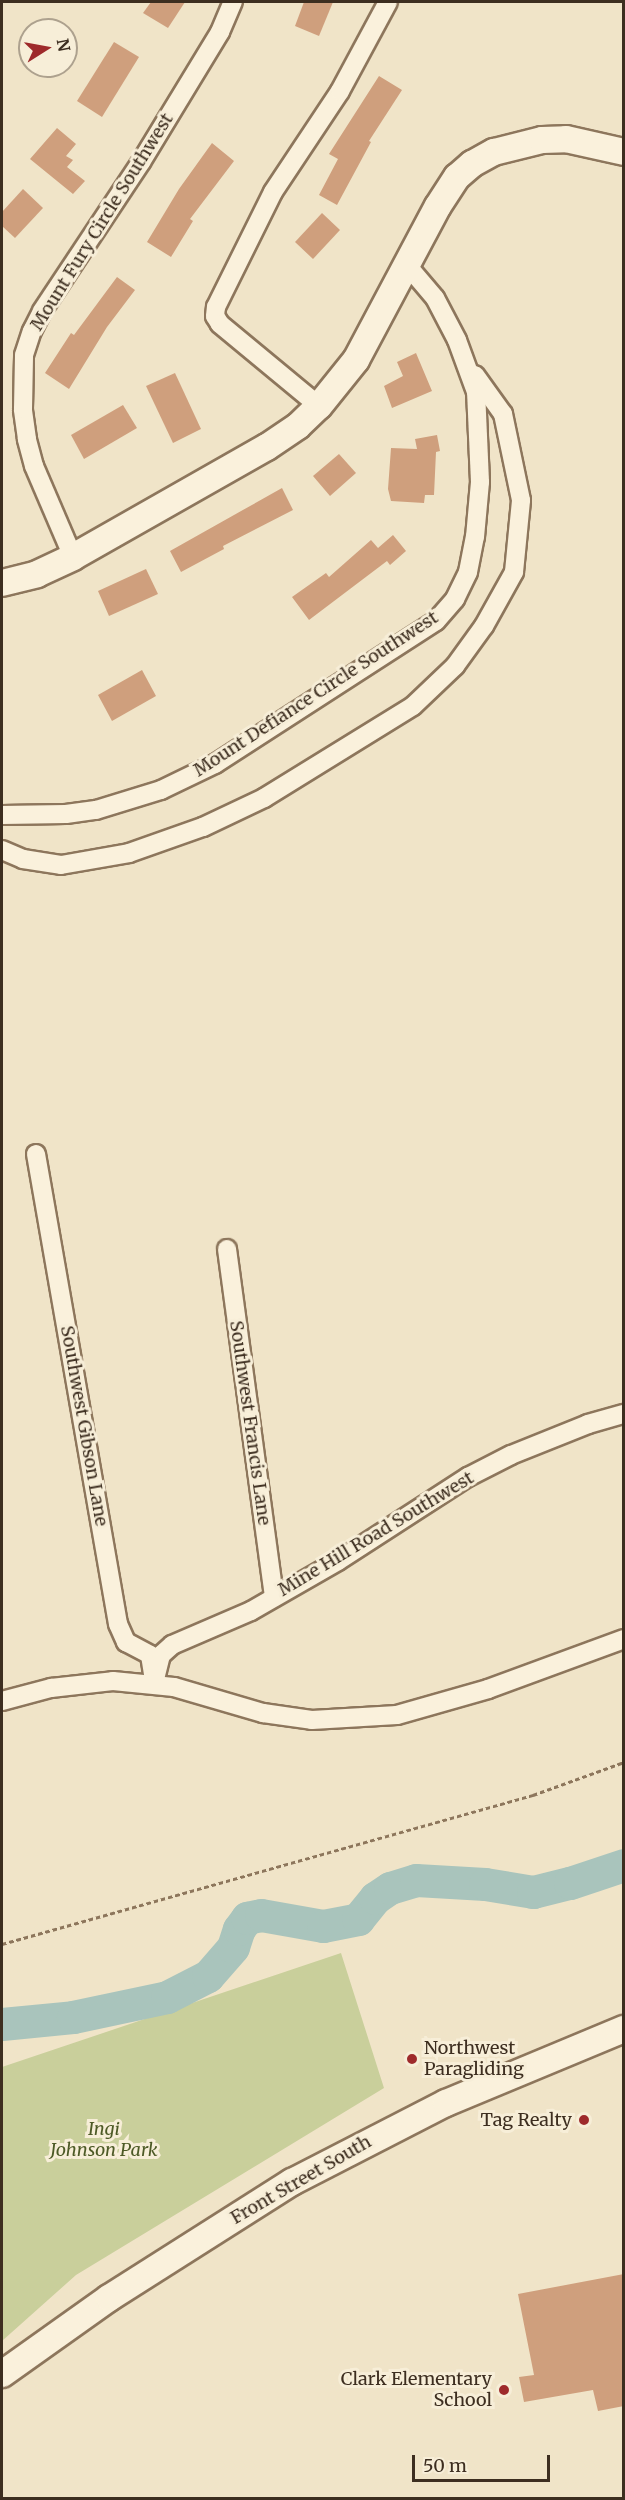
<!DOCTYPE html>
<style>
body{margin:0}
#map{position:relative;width:625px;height:2500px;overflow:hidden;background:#f0e4c8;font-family:Merriweather,serif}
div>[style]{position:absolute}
.green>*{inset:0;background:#c9cf9b}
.river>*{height:33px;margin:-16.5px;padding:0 16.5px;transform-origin:16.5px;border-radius:16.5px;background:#a9c4bc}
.building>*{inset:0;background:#cf9f7d}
.path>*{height:3px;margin-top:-1.5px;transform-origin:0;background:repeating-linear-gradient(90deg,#8d765c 0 4.5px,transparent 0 7.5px)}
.roads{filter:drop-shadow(2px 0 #8d765c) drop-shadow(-2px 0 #8d765c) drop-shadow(0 2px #8d765c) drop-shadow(0 -2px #8d765c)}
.street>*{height:18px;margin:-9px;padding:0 9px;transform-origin:9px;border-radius:9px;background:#faf1dc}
.secondary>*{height:26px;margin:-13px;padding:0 13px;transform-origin:13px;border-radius:13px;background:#faf1dc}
.dots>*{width:16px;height:16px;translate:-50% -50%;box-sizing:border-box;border:3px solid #f7eed8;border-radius:50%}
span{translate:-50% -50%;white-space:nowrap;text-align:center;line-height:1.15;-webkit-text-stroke:6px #f7eed8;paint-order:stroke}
.street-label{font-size:18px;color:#3d2e20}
.poi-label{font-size:18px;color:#3d2e20}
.left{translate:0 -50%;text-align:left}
.right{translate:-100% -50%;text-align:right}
.park-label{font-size:18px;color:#4d5a26;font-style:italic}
.frame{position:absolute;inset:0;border:3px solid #3d2e20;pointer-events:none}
.north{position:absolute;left:18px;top:18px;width:60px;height:60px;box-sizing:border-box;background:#f7eed8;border:2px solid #ada18e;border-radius:50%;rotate:79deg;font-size:16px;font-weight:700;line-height:24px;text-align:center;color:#3d2e20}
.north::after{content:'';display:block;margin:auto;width:21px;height:27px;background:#9e2a2b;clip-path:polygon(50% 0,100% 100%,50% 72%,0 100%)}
.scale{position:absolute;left:412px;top:2455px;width:138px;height:27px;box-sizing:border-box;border:3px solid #3d2e20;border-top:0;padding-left:8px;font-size:18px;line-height:21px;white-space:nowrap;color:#3d2e20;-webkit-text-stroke:4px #f7eed8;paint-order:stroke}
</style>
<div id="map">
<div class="green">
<i style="clip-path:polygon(341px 1953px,384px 2088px,76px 2275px,2px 2341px,2px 2067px)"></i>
</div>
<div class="river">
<i style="left:2px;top:2024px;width:71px;rotate:-5.6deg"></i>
<i style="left:73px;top:2017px;width:96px;rotate:-12deg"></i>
<i style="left:167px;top:1997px;width:46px;rotate:-27.1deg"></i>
<i style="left:208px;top:1976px;width:38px;rotate:-49deg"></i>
<i style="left:233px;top:1947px;width:19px;rotate:-72deg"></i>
<i style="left:239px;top:1929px;width:14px;rotate:-54deg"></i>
<i style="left:247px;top:1918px;width:14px;rotate:-12deg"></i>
<i style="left:261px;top:1915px;width:63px;rotate:10.1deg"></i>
<i style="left:323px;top:1926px;width:36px;rotate:-11deg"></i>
<i style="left:358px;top:1919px;width:27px;rotate:-51deg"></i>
<i style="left:375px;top:1898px;width:18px;rotate:-34deg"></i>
<i style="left:390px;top:1888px;width:27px;rotate:-17deg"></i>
<i style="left:416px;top:1880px;width:69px;rotate:3.3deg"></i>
<i style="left:485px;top:1884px;width:49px;rotate:9.5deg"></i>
<i style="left:533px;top:1892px;width:38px;rotate:-14deg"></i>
<i style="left:570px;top:1883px;width:57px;rotate:-18.4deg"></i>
</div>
<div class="building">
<i style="clip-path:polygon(151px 2px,185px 2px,168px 28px,143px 13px)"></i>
<i style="clip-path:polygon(304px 2px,333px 2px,319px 36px,295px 26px)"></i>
<i style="clip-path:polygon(114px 42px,139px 57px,102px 117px,77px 101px)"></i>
<i style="clip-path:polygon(379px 76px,402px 90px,369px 141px,371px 142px,337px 205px,319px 195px,338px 159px,329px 154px)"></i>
<i style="clip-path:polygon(57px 128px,76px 144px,66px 156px,73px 160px,67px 167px,85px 181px,73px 194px,30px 159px)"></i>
<i style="clip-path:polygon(212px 143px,234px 161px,190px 219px,193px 221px,171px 257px,147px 242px,179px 189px)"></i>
<i style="clip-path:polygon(23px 189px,43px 208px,15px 238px,2px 226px,2px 212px)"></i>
<i style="clip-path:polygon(322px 213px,340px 230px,313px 259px,295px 242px)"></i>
<i style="clip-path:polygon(117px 277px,135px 290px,107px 327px,69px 389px,45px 373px,71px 333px,74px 335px)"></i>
<i style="clip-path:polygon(416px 353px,432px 391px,392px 408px,384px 386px,403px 376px,397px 362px)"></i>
<i style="clip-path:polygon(175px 373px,201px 429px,173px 443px,146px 386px)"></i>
<i style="clip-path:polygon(123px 405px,137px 428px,84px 459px,71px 435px)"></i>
<i style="clip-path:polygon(437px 435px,440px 451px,436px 452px,434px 495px,425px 495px,424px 503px,391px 501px,388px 489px,391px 448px,417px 449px,415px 439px)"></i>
<i style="clip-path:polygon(339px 454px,356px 473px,330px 496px,313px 476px)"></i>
<i style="clip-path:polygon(282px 488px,293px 510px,223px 546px,224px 549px,181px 572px,170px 551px)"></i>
<i style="clip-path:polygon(393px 535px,406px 551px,390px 565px,387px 561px,309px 620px,292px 597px,326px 573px,329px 577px,371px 540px,378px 548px)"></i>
<i style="clip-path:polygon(146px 569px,158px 594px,109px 616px,98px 591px)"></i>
<i style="clip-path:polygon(142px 670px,156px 696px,112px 721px,98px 695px)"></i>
<i style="clip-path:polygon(624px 2274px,624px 2406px,598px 2411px,593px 2390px,524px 2402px,519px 2377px,534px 2375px,518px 2294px)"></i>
</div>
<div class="path">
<i style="left:2px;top:1944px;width:552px;rotate:-15.67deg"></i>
<i style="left:533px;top:1795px;width:97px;rotate:-19.9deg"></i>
</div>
<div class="roads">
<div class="street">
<i style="left:319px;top:406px;width:129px;rotate:-140.4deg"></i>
<i style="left:220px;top:324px;width:9px;rotate:-122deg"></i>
<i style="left:215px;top:316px;width:9px;rotate:-84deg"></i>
<i style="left:216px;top:307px;width:128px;rotate:-63.6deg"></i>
<i style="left:273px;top:192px;width:121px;rotate:-56.4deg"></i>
<i style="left:340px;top:91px;width:101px;rotate:-61.7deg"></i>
<i style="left:73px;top:557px;width:99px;rotate:-113.2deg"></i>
<i style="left:34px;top:466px;width:28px;rotate:-105deg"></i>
<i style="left:27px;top:439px;width:30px;rotate:-98deg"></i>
<i style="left:23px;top:409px;width:54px;rotate:-88.9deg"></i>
<i style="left:24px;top:355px;width:25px;rotate:-72deg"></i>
<i style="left:32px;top:331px;width:22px;rotate:-63deg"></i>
<i style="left:42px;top:311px;width:179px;rotate:-56.4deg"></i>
<i style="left:141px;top:162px;width:152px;rotate:-58.7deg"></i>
<i style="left:220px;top:32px;width:33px;rotate:-67deg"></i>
<i style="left:2px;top:815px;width:64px;rotate:-0.9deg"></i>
<i style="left:66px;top:814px;width:30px;rotate:-8deg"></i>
<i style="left:96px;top:810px;width:68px;rotate:-17.1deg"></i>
<i style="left:161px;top:790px;width:60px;rotate:-25.7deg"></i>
<i style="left:215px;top:764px;width:263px;rotate:-32.9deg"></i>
<i style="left:436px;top:621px;width:29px;rotate:-49deg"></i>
<i style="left:455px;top:599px;width:30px;rotate:-64deg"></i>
<i style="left:468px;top:572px;width:36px;rotate:-79deg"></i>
<i style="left:475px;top:537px;width:55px;rotate:-84.8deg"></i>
<i style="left:480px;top:482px;width:90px;rotate:-92.5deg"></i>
<i style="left:476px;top:392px;width:55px;rotate:-110.1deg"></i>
<i style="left:457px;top:340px;width:47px;rotate:-117.6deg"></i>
<i style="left:435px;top:298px;width:43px;rotate:-130.3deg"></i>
<i style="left:2px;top:850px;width:23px;rotate:23deg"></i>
<i style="left:23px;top:859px;width:38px;rotate:9deg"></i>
<i style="left:61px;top:865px;width:69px;rotate:-10deg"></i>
<i style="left:129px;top:853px;width:78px;rotate:-19.4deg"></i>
<i style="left:203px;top:827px;width:68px;rotate:-25.4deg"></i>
<i style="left:264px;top:798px;width:175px;rotate:-31.7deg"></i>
<i style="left:413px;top:706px;width:58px;rotate:-43.6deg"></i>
<i style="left:455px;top:666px;width:49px;rotate:-54.1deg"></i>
<i style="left:484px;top:626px;width:62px;rotate:-60.9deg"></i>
<i style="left:514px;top:572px;width:72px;rotate:-84.4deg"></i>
<i style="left:521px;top:500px;width:88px;rotate:-101.8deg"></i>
<i style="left:503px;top:414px;width:48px;rotate:-125.7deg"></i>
<i style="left:36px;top:1154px;width:477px;rotate:80.1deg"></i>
<i style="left:118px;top:1624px;width:20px;rotate:66deg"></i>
<i style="left:126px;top:1642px;width:27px;rotate:28deg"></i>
<i style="left:150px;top:1655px;width:20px;rotate:81deg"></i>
<i style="left:227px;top:1249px;width:351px;rotate:82.3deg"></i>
<i style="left:154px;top:1683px;width:29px;rotate:-76deg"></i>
<i style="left:161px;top:1655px;width:15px;rotate:-42deg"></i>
<i style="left:172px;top:1645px;width:86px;rotate:-23.3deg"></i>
<i style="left:251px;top:1611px;width:100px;rotate:-29.9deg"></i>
<i style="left:338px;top:1561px;width:155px;rotate:-32.9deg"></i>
<i style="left:468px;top:1477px;width:48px;rotate:-27.1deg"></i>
<i style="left:511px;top:1455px;width:83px;rotate:-21.9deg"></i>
<i style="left:588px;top:1424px;width:37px;rotate:-16deg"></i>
<i style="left:2px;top:1701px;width:51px;rotate:-14.9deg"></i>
<i style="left:51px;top:1688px;width:62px;rotate:-6.4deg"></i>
<i style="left:113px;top:1681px;width:61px;rotate:5.6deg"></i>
<i style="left:174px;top:1687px;width:93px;rotate:16.3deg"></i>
<i style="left:263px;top:1713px;width:49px;rotate:8.1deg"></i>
<i style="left:312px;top:1720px;width:85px;rotate:-3.4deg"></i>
<i style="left:397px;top:1715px;width:95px;rotate:-15.9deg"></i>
<i style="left:488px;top:1689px;width:145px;rotate:-20.2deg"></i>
</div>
<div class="secondary">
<i style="left:2px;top:583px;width:36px;rotate:-14deg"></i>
<i style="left:37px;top:574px;width:40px;rotate:-25deg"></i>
<i style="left:73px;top:557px;width:223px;rotate:-29.6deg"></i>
<i style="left:267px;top:447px;width:37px;rotate:-34deg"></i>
<i style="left:298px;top:426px;width:29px;rotate:-44deg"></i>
<i style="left:319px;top:406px;width:59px;rotate:-51.2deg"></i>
<i style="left:356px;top:360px;width:174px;rotate:-62deg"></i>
<i style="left:438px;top:206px;width:35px;rotate:-57deg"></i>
<i style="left:457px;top:177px;width:20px;rotate:-41deg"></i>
<i style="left:472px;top:164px;width:25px;rotate:-29deg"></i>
<i style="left:494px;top:152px;width:49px;rotate:-14deg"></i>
<i style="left:542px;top:140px;width:24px;rotate:-2deg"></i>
<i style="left:566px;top:139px;width:59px;rotate:12.6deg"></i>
<i style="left:2px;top:2374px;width:131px;rotate:-35.4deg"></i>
<i style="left:109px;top:2298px;width:217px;rotate:-32.4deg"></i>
<i style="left:292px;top:2182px;width:173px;rotate:-27.2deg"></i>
<i style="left:446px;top:2103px;width:193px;rotate:-22.6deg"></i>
</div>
</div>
<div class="dots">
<i style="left:412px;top:2059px;background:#9e2a2b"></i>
<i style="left:584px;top:2120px;background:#9e2a2b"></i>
<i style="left:504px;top:2390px;background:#9e2a2b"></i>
</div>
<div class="street-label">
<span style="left:102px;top:222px;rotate:-58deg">Mount Fury Circle Southwest</span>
<span style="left:316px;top:694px;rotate:-33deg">Mount Defiance Circle Southwest</span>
<span style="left:250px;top:1423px;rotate:82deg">Southwest Francis Lane</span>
<span style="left:84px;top:1426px;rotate:80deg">Southwest Gibson Lane</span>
<span style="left:376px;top:1534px;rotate:-31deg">Mine Hill Road Southwest</span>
<span style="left:301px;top:2180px;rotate:-30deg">Front Street South</span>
</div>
<div class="poi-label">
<span class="left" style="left:424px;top:2059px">Northwest<br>Paragliding</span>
<span class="right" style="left:572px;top:2120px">Tag Realty</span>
<span class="right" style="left:492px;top:2390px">Clark Elementary<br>School</span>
</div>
<div class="park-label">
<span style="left:104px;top:2140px">Ingi<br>Johnson Park</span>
</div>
<div class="frame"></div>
<div class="north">N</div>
<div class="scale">50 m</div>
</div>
